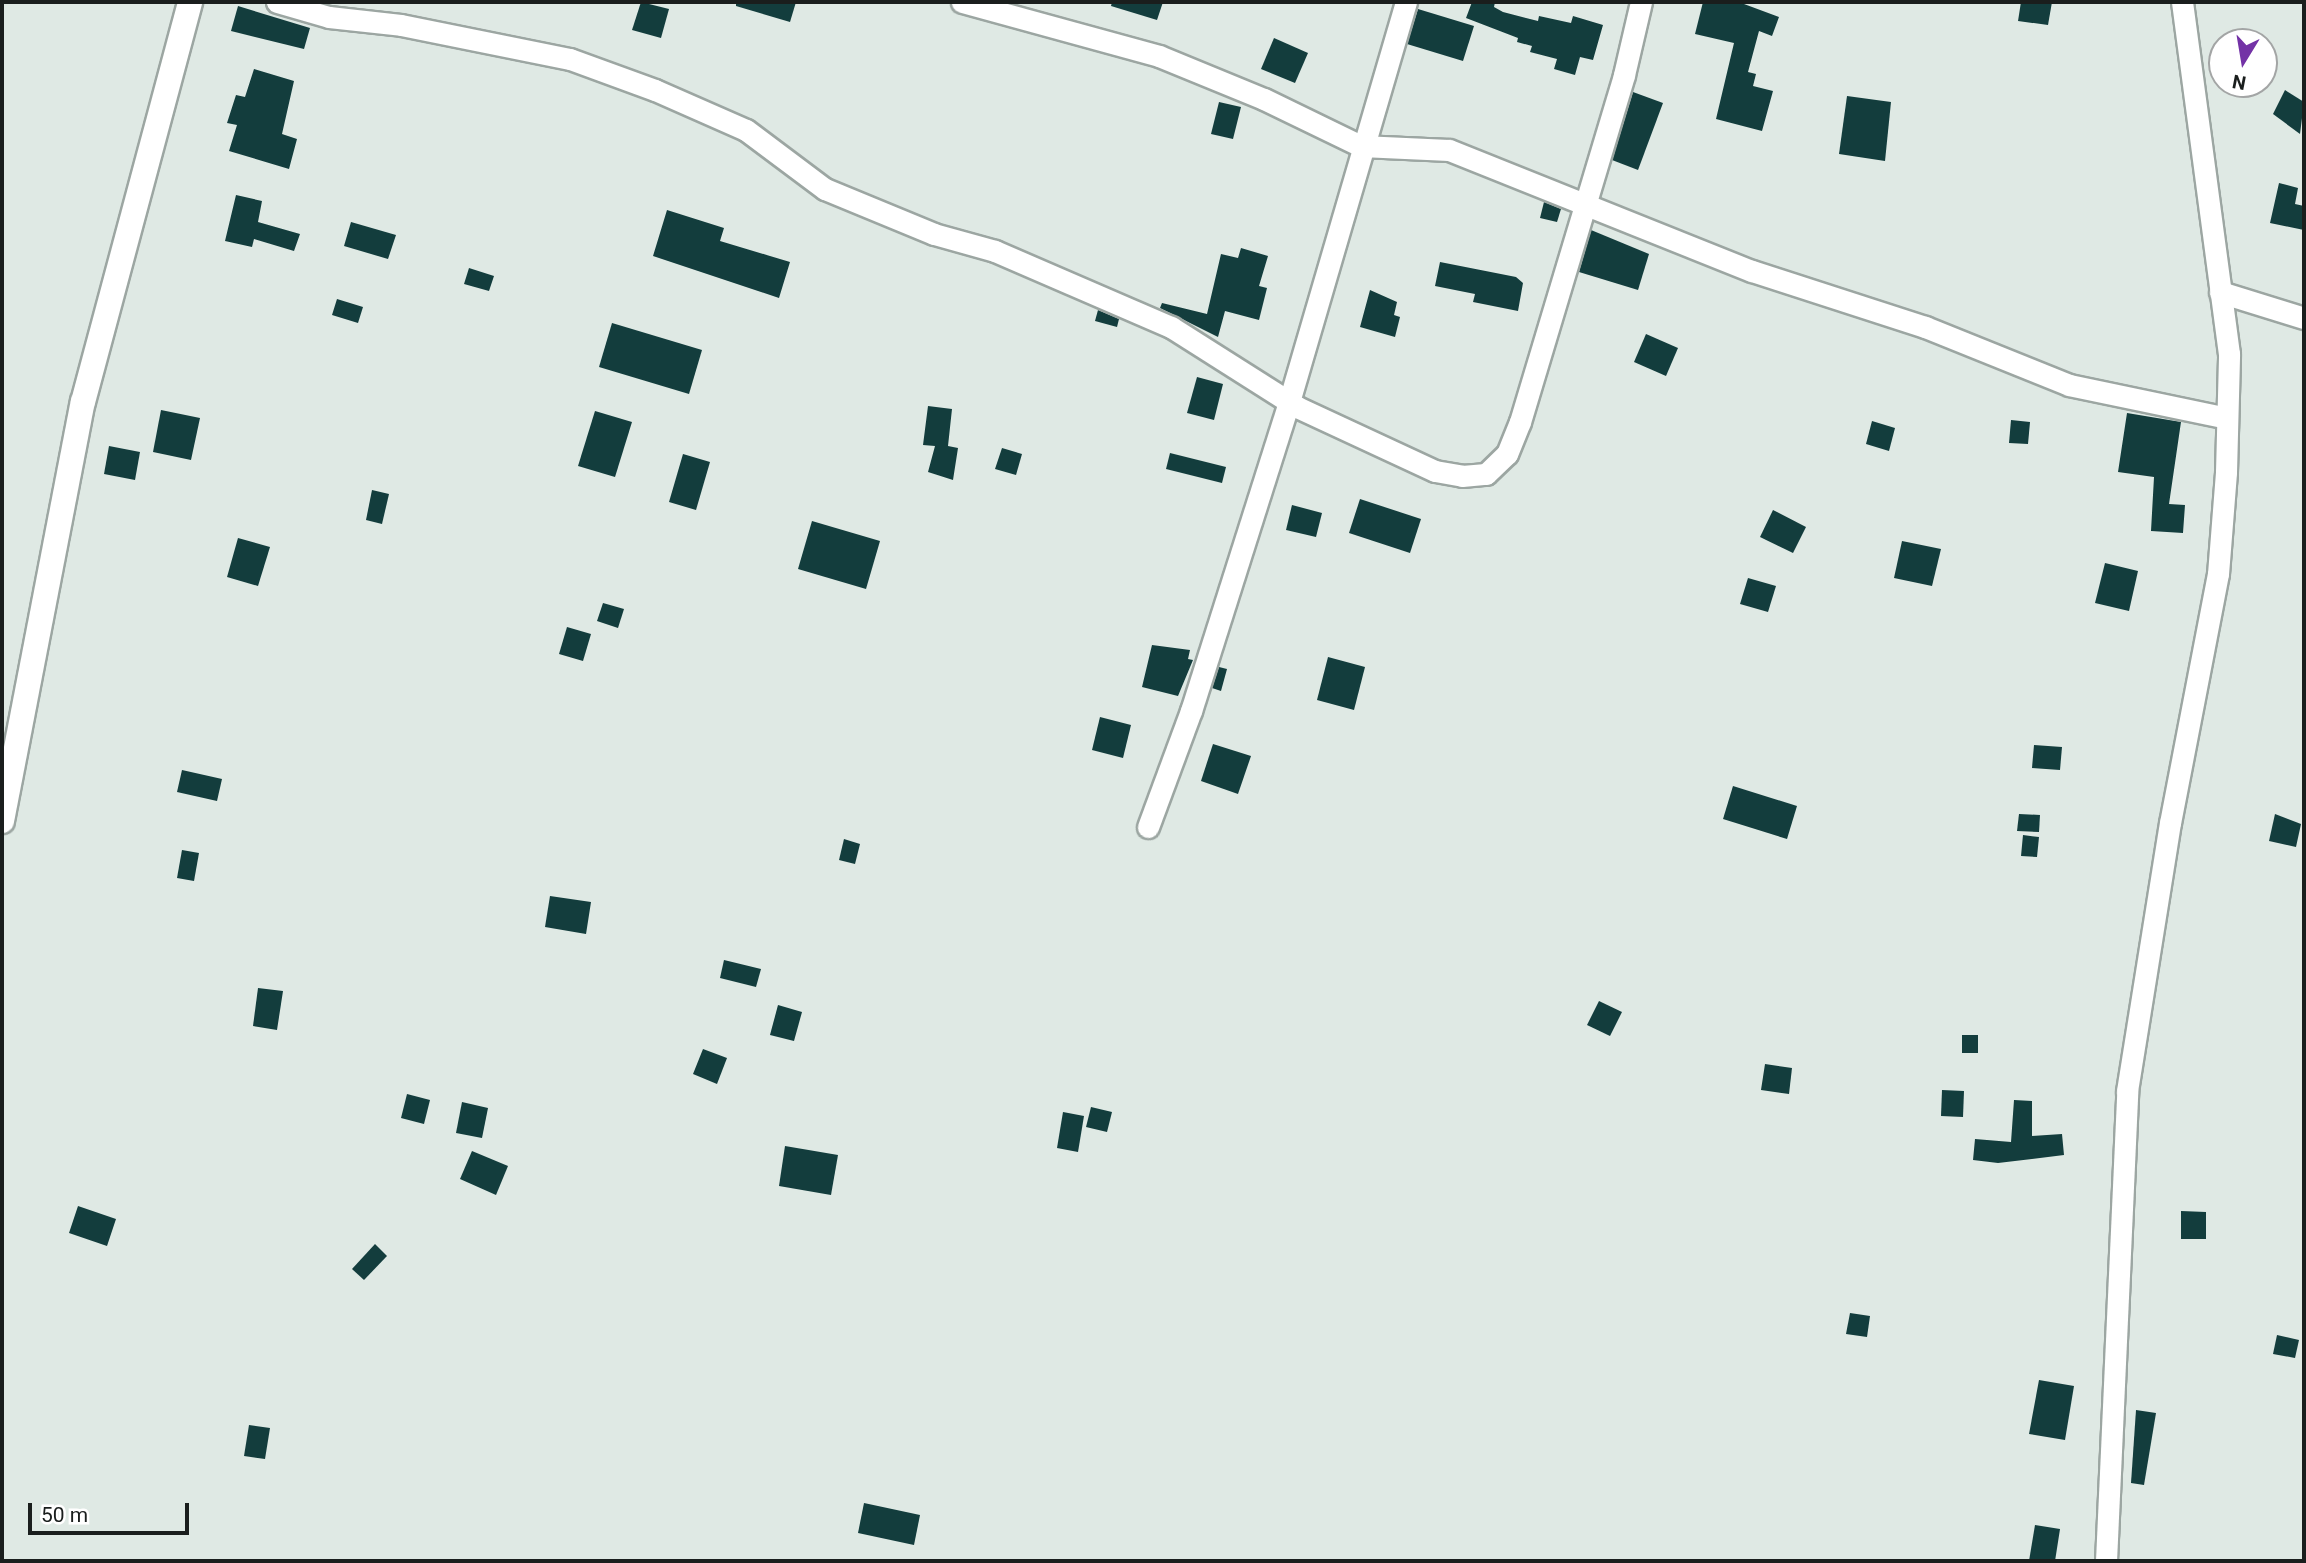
<!DOCTYPE html>
<style>
body{margin:0}
#map{position:relative;width:2306px;height:1563px;overflow:hidden;background:#dfe9e4;font-family:Roboto,sans-serif}
div>[style]{position:absolute}
.building>*{inset:0;background:#133d3d}
.roads{filter:drop-shadow(2px 0 #9ca6a2) drop-shadow(-2px 0 #9ca6a2) drop-shadow(0 2px #9ca6a2) drop-shadow(0 -2px #9ca6a2)}
.minor>*{height:21px;margin:-10.5px;padding:0 10.5px;transform-origin:10.5px;border-radius:10.5px;background:#fff}
.tertiary>*{height:24px;margin:-12px;padding:0 12px;transform-origin:12px;border-radius:12px;background:#fff}
span{translate:-50% -50%;white-space:nowrap;text-align:center;line-height:1.15;-webkit-text-stroke:7px #fff;paint-order:stroke}
.frame{position:absolute;inset:0;border:4px solid #1a1e1d;pointer-events:none}
.north{position:absolute;left:2208px;top:28px;width:70px;height:70px;box-sizing:border-box;background:#fff;border:2px solid #a3a5a5;border-radius:50%;rotate:191deg;font-size:19px;font-weight:700;line-height:28px;text-align:center;color:#1a1e1d}
.north::after{content:'';display:block;margin:auto;width:24px;height:32px;background:#7332a6;clip-path:polygon(50% 0,100% 100%,50% 72%,0 100%)}
.scale{position:absolute;left:28px;top:1503px;width:161px;height:32px;box-sizing:border-box;border:4px solid #1a1e1d;border-top:0;padding-left:9px;font-size:21px;line-height:24px;white-space:nowrap;color:#1a1e1d;-webkit-text-stroke:5px #fff;paint-order:stroke}
</style>
<div id="map">
<div class="building">
<i style="clip-path:polygon(641px 2px,669px 9px,661px 38px,632px 30px)"></i>
<i style="clip-path:polygon(736px 2px,796px 2px,790px 22px,736px 6px)"></i>
<i style="clip-path:polygon(1112px 2px,1163px 2px,1157px 20px,1111px 6px)"></i>
<i style="clip-path:polygon(1472px 2px,1495px 2px,1494px 7px,1503px 12px,1538px 21px,1539px 16px,1571px 23px,1573px 16px,1603px 25px,1593px 60px,1580px 57px,1575px 75px,1554px 69px,1557px 59px,1530px 52px,1532px 46px,1517px 42px,1518px 38px,1466px 18px)"></i>
<i style="clip-path:polygon(1703px 2px,1744px 4px,1779px 17px,1772px 36px,1759px 31px,1748px 72px,1756px 74px,1753px 86px,1773px 91px,1762px 131px,1716px 119px,1734px 43px,1695px 34px)"></i>
<i style="clip-path:polygon(2021px 2px,2052px 2px,2048px 25px,2018px 21px)"></i>
<i style="clip-path:polygon(238px 6px,310px 28px,304px 49px,231px 31px)"></i>
<i style="clip-path:polygon(1418px 9px,1474px 26px,1463px 61px,1407px 44px)"></i>
<i style="clip-path:polygon(1274px 38px,1308px 53px,1295px 83px,1261px 69px)"></i>
<i style="clip-path:polygon(254px 69px,294px 81px,282px 134px,297px 139px,289px 169px,229px 151px,237px 125px,227px 123px,236px 95px,245px 97px)"></i>
<i style="clip-path:polygon(2285px 90px,2304px 102px,2300px 134px,2273px 114px)"></i>
<i style="clip-path:polygon(1633px 92px,1663px 103px,1638px 170px,1612px 160px)"></i>
<i style="clip-path:polygon(1847px 96px,1891px 102px,1885px 161px,1839px 154px)"></i>
<i style="clip-path:polygon(1219px 102px,1241px 107px,1233px 139px,1211px 134px)"></i>
<i style="clip-path:polygon(2279px 183px,2298px 188px,2295px 204px,2304px 206px,2304px 230px,2270px 223px)"></i>
<i style="clip-path:polygon(236px 195px,262px 201px,258px 222px,300px 234px,294px 251px,254px 239px,252px 247px,225px 241px)"></i>
<i style="clip-path:polygon(1544px 202px,1561px 209px,1557px 222px,1540px 218px)"></i>
<i style="clip-path:polygon(667px 210px,724px 228px,720px 241px,790px 262px,779px 298px,653px 256px)"></i>
<i style="clip-path:polygon(351px 222px,396px 235px,388px 259px,344px 246px)"></i>
<i style="clip-path:polygon(1591px 230px,1649px 254px,1638px 290px,1579px 272px)"></i>
<i style="clip-path:polygon(1241px 248px,1268px 256px,1259px 286px,1267px 288px,1259px 320px,1225px 311px,1218px 337px,1160px 308px,1162px 303px,1207px 314px,1221px 254px,1238px 258px)"></i>
<i style="clip-path:polygon(1440px 262px,1516px 277px,1523px 283px,1518px 311px,1473px 302px,1475px 294px,1435px 286px)"></i>
<i style="clip-path:polygon(469px 268px,494px 276px,489px 291px,464px 284px)"></i>
<i style="clip-path:polygon(1370px 290px,1397px 302px,1394px 315px,1400px 317px,1395px 337px,1360px 327px)"></i>
<i style="clip-path:polygon(337px 299px,363px 307px,358px 323px,332px 315px)"></i>
<i style="clip-path:polygon(1098px 310px,1119px 319px,1117px 327px,1095px 321px)"></i>
<i style="clip-path:polygon(612px 323px,702px 350px,689px 394px,599px 367px)"></i>
<i style="clip-path:polygon(1646px 334px,1678px 348px,1666px 376px,1634px 362px)"></i>
<i style="clip-path:polygon(1197px 377px,1223px 384px,1214px 420px,1187px 413px)"></i>
<i style="clip-path:polygon(928px 406px,952px 409px,948px 446px,958px 448px,953px 480px,928px 472px,935px 446px,923px 445px)"></i>
<i style="clip-path:polygon(161px 410px,200px 418px,191px 460px,153px 452px)"></i>
<i style="clip-path:polygon(595px 411px,632px 422px,615px 477px,578px 466px)"></i>
<i style="clip-path:polygon(2127px 413px,2181px 422px,2169px 504px,2185px 505px,2183px 533px,2151px 531px,2154px 477px,2118px 472px)"></i>
<i style="clip-path:polygon(2011px 420px,2030px 422px,2028px 444px,2009px 443px)"></i>
<i style="clip-path:polygon(1872px 421px,1895px 428px,1889px 451px,1866px 444px)"></i>
<i style="clip-path:polygon(109px 446px,140px 452px,135px 480px,104px 474px)"></i>
<i style="clip-path:polygon(1002px 448px,1022px 454px,1016px 475px,995px 469px)"></i>
<i style="clip-path:polygon(1170px 453px,1226px 467px,1222px 483px,1166px 469px)"></i>
<i style="clip-path:polygon(683px 454px,710px 462px,696px 510px,669px 502px)"></i>
<i style="clip-path:polygon(372px 490px,389px 494px,382px 524px,366px 520px)"></i>
<i style="clip-path:polygon(1360px 499px,1421px 519px,1410px 553px,1349px 533px)"></i>
<i style="clip-path:polygon(1292px 505px,1322px 513px,1316px 537px,1286px 530px)"></i>
<i style="clip-path:polygon(1773px 510px,1806px 527px,1793px 553px,1760px 537px)"></i>
<i style="clip-path:polygon(812px 521px,880px 541px,866px 589px,798px 569px)"></i>
<i style="clip-path:polygon(238px 538px,270px 547px,258px 586px,227px 577px)"></i>
<i style="clip-path:polygon(1902px 541px,1941px 549px,1932px 586px,1894px 578px)"></i>
<i style="clip-path:polygon(2105px 563px,2138px 571px,2129px 611px,2095px 603px)"></i>
<i style="clip-path:polygon(1748px 578px,1776px 586px,1768px 612px,1740px 604px)"></i>
<i style="clip-path:polygon(603px 603px,624px 609px,618px 628px,597px 621px)"></i>
<i style="clip-path:polygon(567px 627px,591px 634px,583px 661px,559px 654px)"></i>
<i style="clip-path:polygon(1152px 645px,1190px 650px,1188px 659px,1193px 660px,1178px 696px,1142px 687px)"></i>
<i style="clip-path:polygon(1328px 657px,1365px 667px,1354px 710px,1317px 700px)"></i>
<i style="clip-path:polygon(1219px 667px,1227px 669px,1221px 691px,1212px 688px)"></i>
<i style="clip-path:polygon(1100px 717px,1131px 725px,1123px 758px,1092px 750px)"></i>
<i style="clip-path:polygon(1213px 744px,1251px 756px,1238px 794px,1201px 781px)"></i>
<i style="clip-path:polygon(2034px 745px,2062px 747px,2060px 770px,2032px 768px)"></i>
<i style="clip-path:polygon(182px 770px,222px 779px,217px 801px,177px 792px)"></i>
<i style="clip-path:polygon(1733px 786px,1797px 806px,1787px 839px,1723px 819px)"></i>
<i style="clip-path:polygon(2019px 814px,2040px 815px,2039px 832px,2017px 831px)"></i>
<i style="clip-path:polygon(2275px 814px,2301px 824px,2296px 847px,2269px 841px)"></i>
<i style="clip-path:polygon(2023px 835px,2039px 837px,2037px 857px,2021px 856px)"></i>
<i style="clip-path:polygon(844px 839px,860px 844px,855px 864px,839px 860px)"></i>
<i style="clip-path:polygon(182px 850px,199px 853px,194px 881px,177px 878px)"></i>
<i style="clip-path:polygon(550px 896px,591px 902px,586px 934px,545px 927px)"></i>
<i style="clip-path:polygon(724px 960px,761px 969px,756px 987px,720px 978px)"></i>
<i style="clip-path:polygon(258px 988px,283px 991px,277px 1030px,253px 1026px)"></i>
<i style="clip-path:polygon(1599px 1001px,1622px 1012px,1610px 1036px,1587px 1025px)"></i>
<i style="clip-path:polygon(778px 1005px,802px 1012px,794px 1041px,770px 1035px)"></i>
<i style="clip-path:polygon(1962px 1035px,1978px 1035px,1978px 1053px,1962px 1053px)"></i>
<i style="clip-path:polygon(703px 1049px,727px 1058px,717px 1084px,693px 1074px)"></i>
<i style="clip-path:polygon(1765px 1064px,1792px 1068px,1789px 1094px,1761px 1090px)"></i>
<i style="clip-path:polygon(1942px 1090px,1964px 1091px,1963px 1117px,1941px 1116px)"></i>
<i style="clip-path:polygon(407px 1094px,430px 1100px,424px 1124px,401px 1118px)"></i>
<i style="clip-path:polygon(2014px 1100px,2032px 1101px,2032px 1136px,2062px 1134px,2064px 1155px,1998px 1163px,1973px 1160px,1975px 1139px,2011px 1142px)"></i>
<i style="clip-path:polygon(462px 1102px,488px 1108px,482px 1138px,456px 1133px)"></i>
<i style="clip-path:polygon(1091px 1107px,1112px 1112px,1107px 1132px,1086px 1127px)"></i>
<i style="clip-path:polygon(1063px 1112px,1084px 1116px,1078px 1152px,1057px 1148px)"></i>
<i style="clip-path:polygon(785px 1146px,838px 1155px,831px 1195px,779px 1186px)"></i>
<i style="clip-path:polygon(472px 1151px,508px 1166px,496px 1195px,460px 1179px)"></i>
<i style="clip-path:polygon(78px 1206px,116px 1219px,107px 1246px,69px 1233px)"></i>
<i style="clip-path:polygon(2181px 1211px,2206px 1212px,2206px 1239px,2181px 1239px)"></i>
<i style="clip-path:polygon(375px 1244px,387px 1256px,364px 1280px,352px 1269px)"></i>
<i style="clip-path:polygon(1850px 1313px,1870px 1316px,1867px 1337px,1846px 1334px)"></i>
<i style="clip-path:polygon(2277px 1335px,2299px 1340px,2295px 1358px,2273px 1354px)"></i>
<i style="clip-path:polygon(2039px 1380px,2074px 1386px,2065px 1440px,2029px 1434px)"></i>
<i style="clip-path:polygon(2136px 1410px,2156px 1413px,2144px 1485px,2131px 1483px)"></i>
<i style="clip-path:polygon(249px 1425px,270px 1428px,265px 1459px,244px 1456px)"></i>
<i style="clip-path:polygon(864px 1503px,920px 1515px,914px 1545px,858px 1533px)"></i>
<i style="clip-path:polygon(2035px 1525px,2060px 1529px,2055px 1561px,2029px 1561px)"></i>
</div>
<div class="roads">
<div class="minor">
<i style="left:277px;top:2px;width:54px;rotate:16.1deg"></i>
<i style="left:329px;top:17px;width:72px;rotate:6.3deg"></i>
<i style="left:401px;top:25px;width:172px;rotate:11.4deg"></i>
<i style="left:570px;top:59px;width:90px;rotate:20deg"></i>
<i style="left:655px;top:90px;width:99px;rotate:23.7deg"></i>
<i style="left:746px;top:130px;width:99px;rotate:36.8deg"></i>
<i style="left:825px;top:189px;width:118px;rotate:22.4deg"></i>
<i style="left:934px;top:234px;width:63px;rotate:15.6deg"></i>
<i style="left:995px;top:251px;width:192px;rotate:23.4deg"></i>
<i style="left:1171px;top:327px;width:149px;rotate:32.4deg"></i>
<i style="left:1297px;top:407px;width:152px;rotate:24.9deg"></i>
<i style="left:1435px;top:471px;width:27px;rotate:10deg"></i>
<i style="left:1462px;top:476px;width:24px;rotate:-5deg"></i>
<i style="left:1486px;top:474px;width:29px;rotate:-44deg"></i>
<i style="left:1507px;top:454px;width:35px;rotate:-68deg"></i>
<i style="left:1520px;top:422px;width:362px;rotate:-73.3deg"></i>
<i style="left:1624px;top:75px;width:75px;rotate:-76.9deg"></i>
<i style="left:962px;top:2px;width:204px;rotate:15.3deg"></i>
<i style="left:1159px;top:56px;width:113px;rotate:22.3deg"></i>
<i style="left:1264px;top:99px;width:108px;rotate:25.9deg"></i>
<i style="left:1361px;top:146px;width:88px;rotate:2.6deg"></i>
<i style="left:1449px;top:150px;width:326px;rotate:21.8deg"></i>
<i style="left:1752px;top:271px;width:182px;rotate:17.9deg"></i>
<i style="left:1925px;top:327px;width:155px;rotate:21.9deg"></i>
<i style="left:2069px;top:385px;width:161px;rotate:11.8deg"></i>
<i style="left:2220px;top:292px;width:88px;rotate:17.2deg"></i>
<i style="left:1148px;top:827px;width:124px;rotate:-69.7deg"></i>
<i style="left:1191px;top:711px;width:324px;rotate:-72.4deg"></i>
<i style="left:1289px;top:402px;width:417px;rotate:-73.7deg"></i>
<i style="left:2106px;top:1561px;width:470px;rotate:-87.4deg"></i>
<i style="left:2127px;top:1091px;width:271px;rotate:-80.9deg"></i>
<i style="left:2170px;top:823px;width:254px;rotate:-79.1deg"></i>
<i style="left:2218px;top:574px;width:102px;rotate:-85.5deg"></i>
<i style="left:2226px;top:472px;width:118px;rotate:-88.5deg"></i>
<i style="left:2229px;top:354px;width:355px;rotate:-97.6deg"></i>
</div>
<div class="tertiary">
<i style="left:2px;top:821px;width:427px;rotate:-79.1deg"></i>
<i style="left:83px;top:402px;width:414px;rotate:-75deg"></i>
</div>
</div>
<div class="frame"></div>
<div class="north">N</div>
<div class="scale">50 m</div>
</div>
